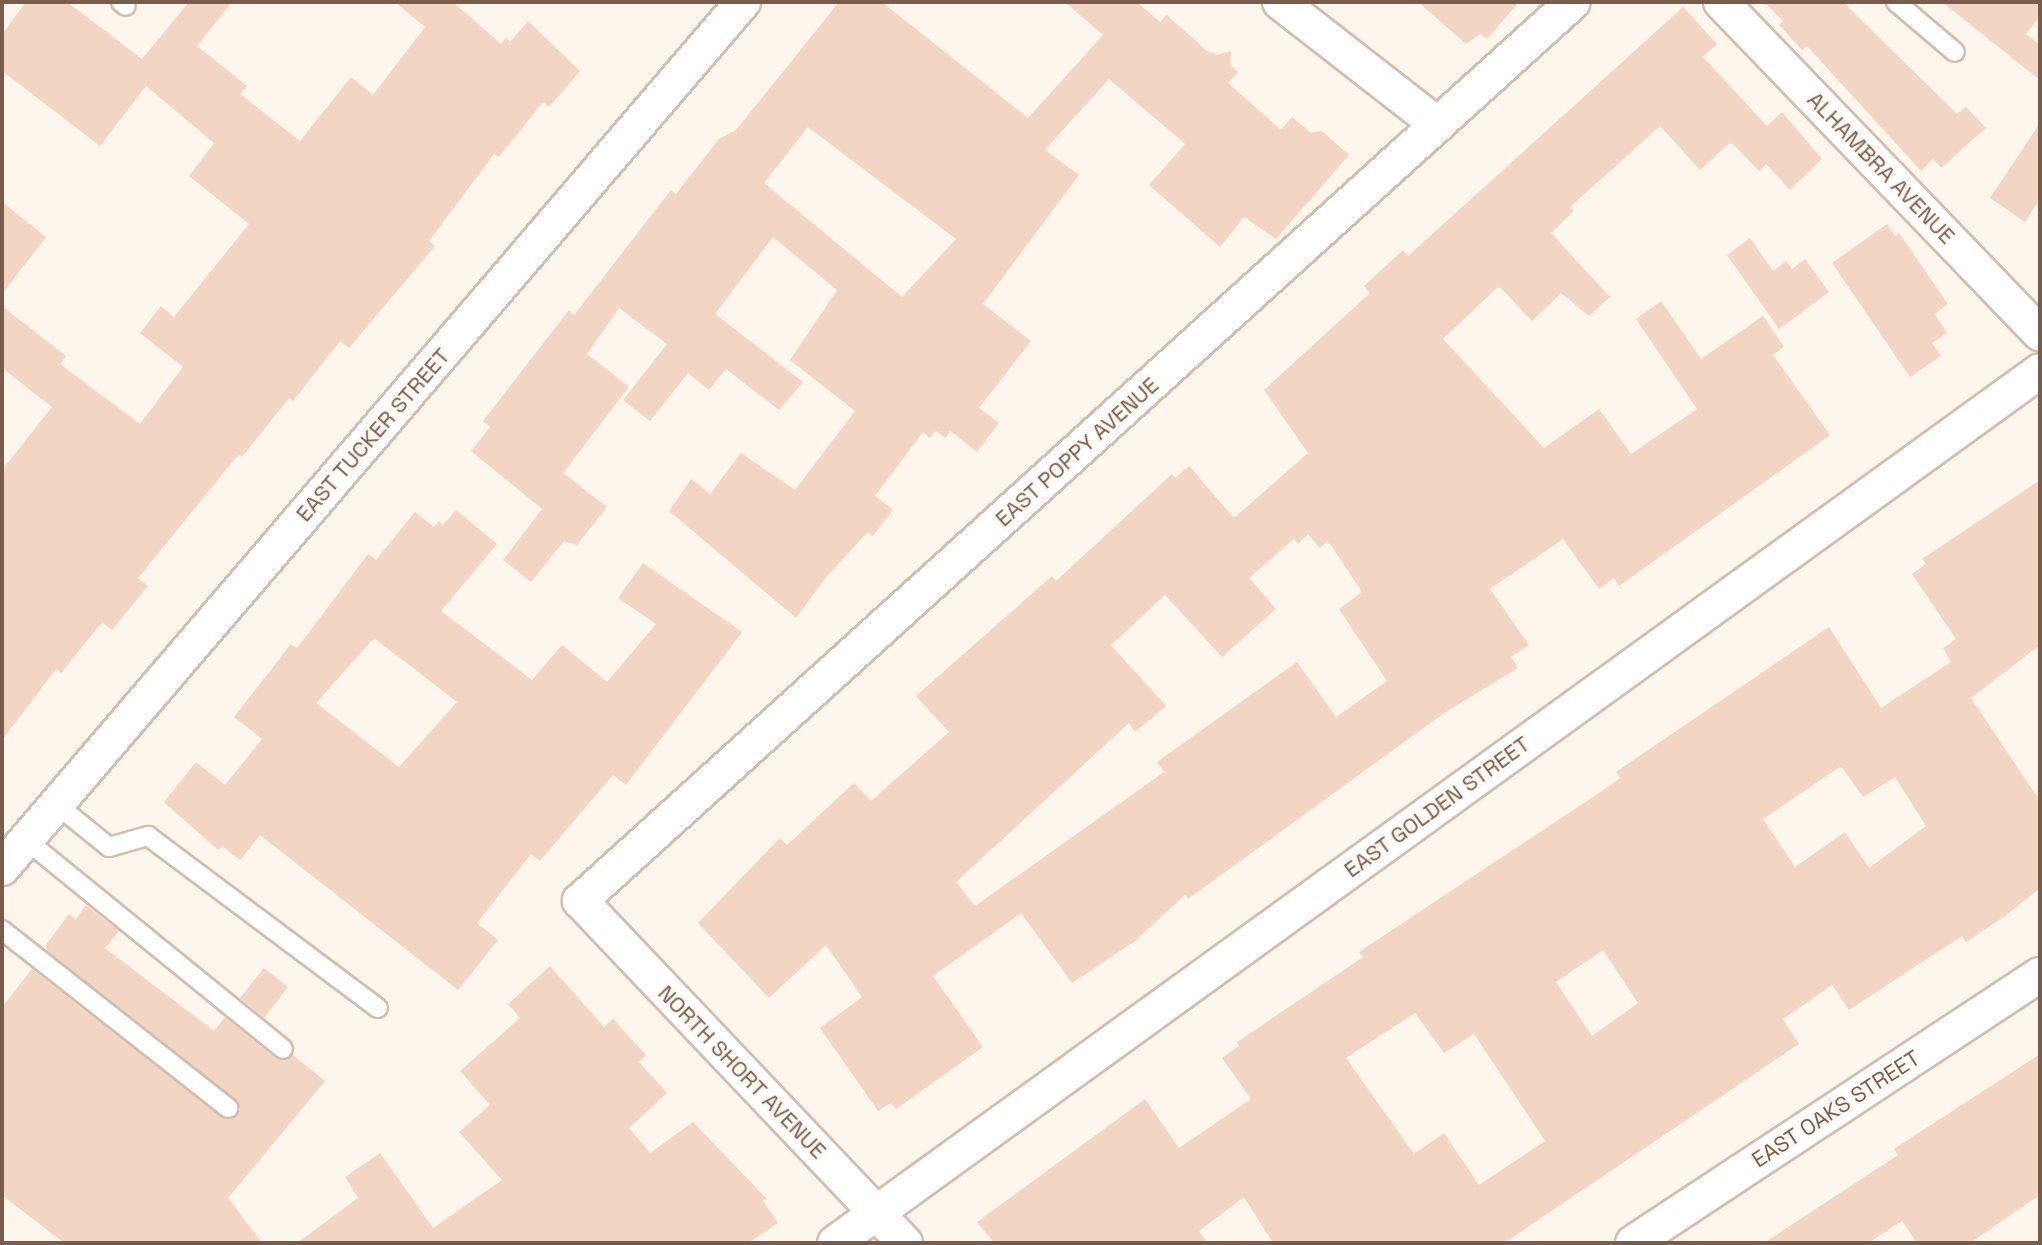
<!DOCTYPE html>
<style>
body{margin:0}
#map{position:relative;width:2042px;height:1245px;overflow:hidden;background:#fdf6ec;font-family:"Space Grotesk",sans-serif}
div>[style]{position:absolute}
.building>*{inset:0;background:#f3d5c3}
.roads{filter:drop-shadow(2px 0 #d1beb0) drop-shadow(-2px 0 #d1beb0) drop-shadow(0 2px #d1beb0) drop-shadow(0 -2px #d1beb0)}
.service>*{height:18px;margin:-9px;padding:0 9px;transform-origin:9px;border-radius:9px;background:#fff}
.minor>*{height:34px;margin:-17px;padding:0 17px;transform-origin:17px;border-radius:17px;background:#fff}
span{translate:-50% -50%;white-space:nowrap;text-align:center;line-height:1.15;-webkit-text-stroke:6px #fffaf3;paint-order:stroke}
.street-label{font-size:22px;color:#7a5c4d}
.frame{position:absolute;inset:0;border:4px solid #7a5c4d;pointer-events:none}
</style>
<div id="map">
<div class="building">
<i style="clip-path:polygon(26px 2px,67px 2px,142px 59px,189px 2px,232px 2px,197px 46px,247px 86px,240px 94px,300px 141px,351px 77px,373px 95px,425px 27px,395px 2px,453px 2px,501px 44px,506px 38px,510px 42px,528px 21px,580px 71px,549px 107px,543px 102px,499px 157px,494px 154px,429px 241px,435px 246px,349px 348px,340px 341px,293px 401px,289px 398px,242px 457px,239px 454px,138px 578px,148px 586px,112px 630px,102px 622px,61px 673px,56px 669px,2px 740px,2px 470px,52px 407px,2px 368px,2px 306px,66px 356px,60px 364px,140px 424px,183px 367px,140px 333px,161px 306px,174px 317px,249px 224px,189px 176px,214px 143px,146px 86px,100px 146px,2px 71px,2px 34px)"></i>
<i style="clip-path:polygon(evenodd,839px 2px,882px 2px,1028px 118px,1103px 35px,1065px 2px,1137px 2px,1160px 22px,1167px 15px,1207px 51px,1217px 55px,1231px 51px,1230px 65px,1238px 72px,1228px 83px,1281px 130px,1292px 117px,1310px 132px,1322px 131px,1349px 155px,1276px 239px,1244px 217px,1220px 247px,1149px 185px,1185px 144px,1109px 79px,1045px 150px,1079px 175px,983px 304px,1031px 341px,979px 408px,999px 423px,977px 452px,950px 431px,945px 438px,936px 430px,930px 438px,923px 432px,875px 496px,893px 510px,873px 536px,868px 532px,827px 576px,796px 618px,669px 511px,691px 479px,710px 494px,741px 453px,795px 490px,855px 411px,790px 360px,837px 290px,773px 237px,715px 314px,803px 382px,779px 410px,726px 369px,709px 390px,688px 373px,650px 421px,623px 400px,667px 344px,619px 308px,587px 354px,629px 387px,563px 473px,607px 507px,577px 545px,564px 541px,531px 582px,503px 560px,542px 509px,471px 451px,490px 427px,483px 421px,569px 310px,574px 315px,671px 190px,676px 194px,719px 139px,736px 130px,839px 2px,808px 127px,956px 239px,902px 297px,764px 183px,808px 127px)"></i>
<i style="clip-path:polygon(1418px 2px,1519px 2px,1487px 39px,1480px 34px,1466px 44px)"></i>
<i style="clip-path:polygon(1764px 2px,1843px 2px,1957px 114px,1966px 107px,1986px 128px,1941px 168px,1933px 159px,1921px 171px,1807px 46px,1802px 50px,1779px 25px,1783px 21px)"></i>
<i style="clip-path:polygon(1942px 2px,2040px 2px,2040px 16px,2026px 34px,2040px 45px,2040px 80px)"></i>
<i style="clip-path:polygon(evenodd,1683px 7px,1717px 44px,1703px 57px,1767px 126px,1782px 112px,1822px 159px,1790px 190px,1766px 164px,1759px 171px,1731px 142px,1700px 170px,1660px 126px,1570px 207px,1574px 211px,1551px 233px,1610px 297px,1589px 316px,1561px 293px,1532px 321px,1499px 286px,1443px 339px,1544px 448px,1599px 409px,1631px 454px,1697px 409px,1636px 319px,1661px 301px,1701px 359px,1763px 316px,1784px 347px,1773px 355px,1830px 435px,1619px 586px,1614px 578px,1599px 589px,1563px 539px,1490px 589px,1529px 645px,1511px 657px,1518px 668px,1444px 713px,1188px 899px,1185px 895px,1135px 941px,1072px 983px,1021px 913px,933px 976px,983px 1047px,896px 1109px,891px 1103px,878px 1111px,820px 1028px,862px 997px,826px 945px,769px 998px,698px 923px,780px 838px,787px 845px,854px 783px,871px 801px,949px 732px,916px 696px,1052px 576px,1056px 581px,1172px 474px,1175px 478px,1189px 466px,1234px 518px,1308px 453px,1264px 390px,1370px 293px,1364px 286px,1403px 250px,1408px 256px,1683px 7px,1308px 534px,1320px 548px,1328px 541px,1362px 592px,1339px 609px,1387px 681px,1336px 717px,1297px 662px,1157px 762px,1164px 772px,975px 906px,956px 882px,1129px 723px,1135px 732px,1166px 706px,1111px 645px,1165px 595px,1222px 657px,1276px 609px,1249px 578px,1294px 539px,1298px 544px,1308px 534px)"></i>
<i style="clip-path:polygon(2040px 123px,2040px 199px,2025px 222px,1990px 198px)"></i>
<i style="clip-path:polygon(2px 202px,46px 237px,2px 294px)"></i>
<i style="clip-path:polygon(1887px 224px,1895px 236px,1899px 233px,1948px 304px,1935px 314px,1947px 333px,1932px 343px,1941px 356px,1910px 377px,1832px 263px)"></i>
<i style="clip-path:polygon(1750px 238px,1773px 271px,1786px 261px,1792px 269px,1805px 259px,1829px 292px,1779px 329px,1727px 255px)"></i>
<i style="clip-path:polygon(evenodd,2040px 480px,2040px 645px,1971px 698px,2040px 801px,2040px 888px,2005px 916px,1966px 942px,1962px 936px,1849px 1010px,1832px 985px,1783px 1019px,1799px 1044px,1504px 1243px,1273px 1243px,1244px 1197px,1199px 1231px,1207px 1243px,994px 1243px,977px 1222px,1145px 1099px,1179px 1148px,1251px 1099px,1222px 1058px,1239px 1046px,1237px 1042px,1363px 957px,1359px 952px,1608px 787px,1620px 778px,1616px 772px,1829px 627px,1881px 708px,1951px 662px,1943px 648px,1956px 639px,1912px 574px,1926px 564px,1922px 559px,2040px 480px,1841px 766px,1863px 797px,1895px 777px,1926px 826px,1869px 868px,1845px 832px,1795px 867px,1763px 819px,1841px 766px,2040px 480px,1603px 950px,1638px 1003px,1592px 1036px,1556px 982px,1603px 950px,2040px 480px,1415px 1013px,1444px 1053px,1474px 1034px,1545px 1141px,1479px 1185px,1444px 1133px,1414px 1154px,1346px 1058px,1415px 1013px)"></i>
<i style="clip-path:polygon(evenodd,456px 510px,497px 544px,441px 611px,532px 680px,562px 645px,607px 682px,656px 624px,618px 598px,643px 563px,742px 632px,626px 785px,613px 775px,540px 861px,531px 854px,477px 923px,498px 940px,458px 990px,260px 835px,240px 860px,222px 846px,218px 850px,164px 802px,196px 762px,225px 785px,262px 739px,234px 717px,291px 644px,297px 648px,368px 554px,376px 560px,415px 512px,434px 527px,439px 521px,443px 525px,456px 510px,374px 638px,457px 702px,399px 767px,316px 703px,374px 638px)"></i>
<i style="clip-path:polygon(86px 905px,119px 931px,105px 948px,214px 1031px,225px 1017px,275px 1058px,293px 1055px,325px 1081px,228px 1198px,262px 1243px,64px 1243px,2px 1195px,2px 1007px,32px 969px,221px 1117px,232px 1119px,240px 1110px,235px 1099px,47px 951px,46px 945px,69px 914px,76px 919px)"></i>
<i style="clip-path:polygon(550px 966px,604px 1027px,613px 1019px,646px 1055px,639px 1062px,667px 1093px,629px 1128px,650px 1153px,693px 1122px,767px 1199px,763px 1201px,778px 1223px,748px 1243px,297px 1243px,358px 1198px,345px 1177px,380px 1153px,433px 1228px,502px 1180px,459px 1132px,490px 1105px,460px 1071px,520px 1018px,508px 1004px)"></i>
<i style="clip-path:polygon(264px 968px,288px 987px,264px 1018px,240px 998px)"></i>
<i style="clip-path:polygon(2040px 1054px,2040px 1195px,1970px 1243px,1917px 1243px,1902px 1221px,1868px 1243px,1764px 1243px,1898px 1155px,1894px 1149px)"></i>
</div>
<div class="roads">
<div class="service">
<i style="left:121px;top:2px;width:6px;rotate:39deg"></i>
<i style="left:1896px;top:2px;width:77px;rotate:40.3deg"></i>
<i style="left:56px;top:804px;width:68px;rotate:39.1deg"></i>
<i style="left:109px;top:847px;width:41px;rotate:-15.8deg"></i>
<i style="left:148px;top:836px;width:287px;rotate:36.8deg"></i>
<i style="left:26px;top:840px;width:331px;rotate:39.1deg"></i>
<i style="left:2px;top:930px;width:288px;rotate:38.2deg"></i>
</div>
<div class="minor">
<i style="left:1280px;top:2px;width:200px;rotate:37.9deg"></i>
<i style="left:1721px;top:2px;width:460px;rotate:46.1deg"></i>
<i style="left:2px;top:868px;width:1140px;rotate:-49.45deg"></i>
<i style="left:835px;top:1243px;width:1487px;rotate:-35.89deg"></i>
<i style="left:905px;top:1243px;width:472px;rotate:-133.5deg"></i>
<i style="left:580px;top:901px;width:1339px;rotate:-42.16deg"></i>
<i style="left:1633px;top:1243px;width:487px;rotate:-33.4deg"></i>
</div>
</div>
<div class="street-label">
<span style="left:1881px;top:168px;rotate:46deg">ALHAMBRA AVENUE</span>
<span style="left:373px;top:435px;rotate:-49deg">EAST TUCKER STREET</span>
<span style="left:1077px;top:452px;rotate:-42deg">EAST POPPY AVENUE</span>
<span style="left:1437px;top:807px;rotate:-36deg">EAST GOLDEN STREET</span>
<span style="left:742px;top:1072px;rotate:46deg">NORTH SHORT AVENUE</span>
<span style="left:1836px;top:1109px;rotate:-33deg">EAST OAKS STREET</span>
</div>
<div class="frame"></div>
</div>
